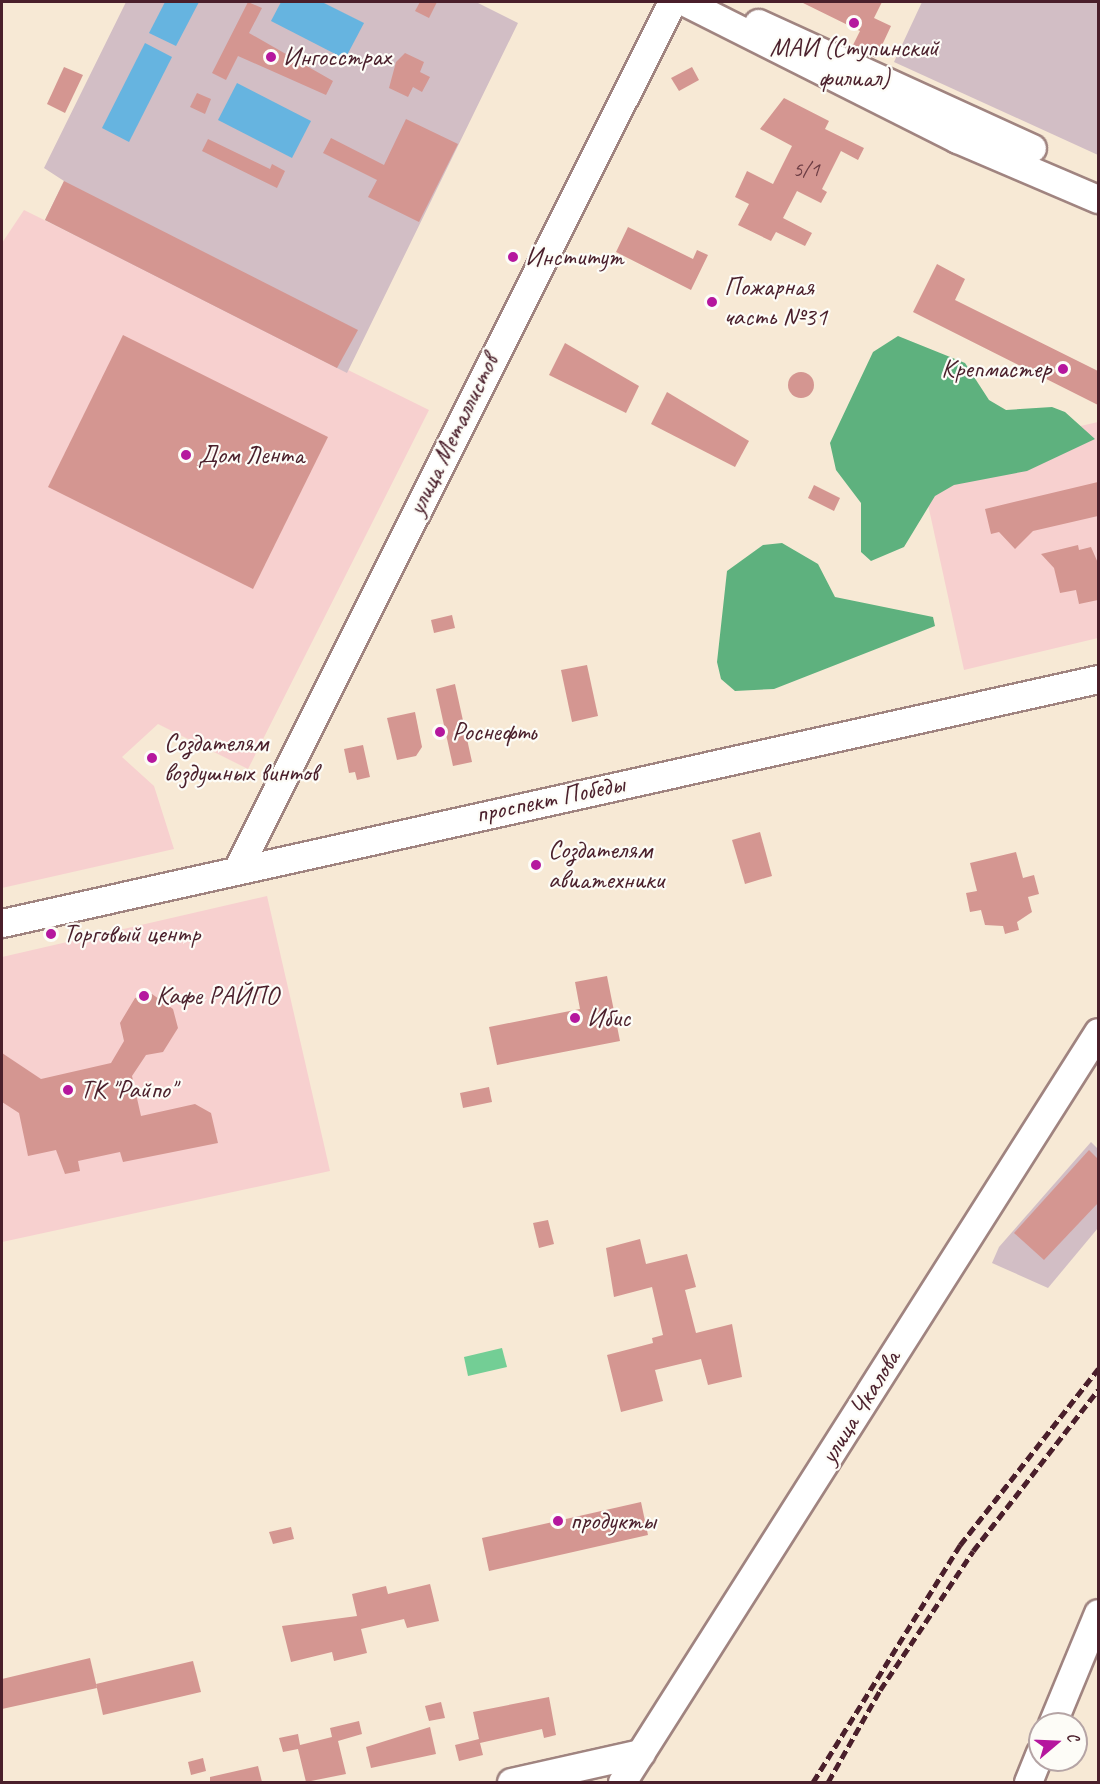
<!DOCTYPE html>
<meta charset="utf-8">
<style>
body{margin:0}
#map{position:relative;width:1100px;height:1784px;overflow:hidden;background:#f7e9d5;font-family:Caveat,sans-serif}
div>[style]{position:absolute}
.built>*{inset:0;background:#f7d0cf}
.industrial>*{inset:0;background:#d2bec5}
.green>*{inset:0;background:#73ce95}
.forest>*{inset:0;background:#5eb17e}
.water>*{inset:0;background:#66b4e0}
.building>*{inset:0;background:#d49691}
.round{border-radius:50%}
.roads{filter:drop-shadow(2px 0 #a08480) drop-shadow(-2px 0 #a08480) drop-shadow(0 2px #a08480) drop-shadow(0 -2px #a08480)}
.secondary>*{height:27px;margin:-13.5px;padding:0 13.5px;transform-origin:13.5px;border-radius:13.5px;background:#fff}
.rail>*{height:4.5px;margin-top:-2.25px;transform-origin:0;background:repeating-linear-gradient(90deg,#4a1f2b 0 9px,transparent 0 13.5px)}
.dots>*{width:16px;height:16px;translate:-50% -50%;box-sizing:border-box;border:3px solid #fdfcf7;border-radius:50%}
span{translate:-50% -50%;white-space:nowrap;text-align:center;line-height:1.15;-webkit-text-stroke:4.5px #fdfcf7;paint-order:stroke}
.number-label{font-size:22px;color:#6c3d44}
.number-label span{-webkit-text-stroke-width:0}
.poi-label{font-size:26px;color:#4a1f2b}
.left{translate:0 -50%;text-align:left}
.right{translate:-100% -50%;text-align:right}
.street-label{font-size:26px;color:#4a1f2b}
.frame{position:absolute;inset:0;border:3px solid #4a1f2b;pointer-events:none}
.north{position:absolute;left:1028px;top:1712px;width:60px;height:60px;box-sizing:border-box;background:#fdfcf7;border:2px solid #b5a4a5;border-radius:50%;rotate:71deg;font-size:16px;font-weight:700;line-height:24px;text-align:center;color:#4a1f2b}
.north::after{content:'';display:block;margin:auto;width:21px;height:27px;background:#b5179e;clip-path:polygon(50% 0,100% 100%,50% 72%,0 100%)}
</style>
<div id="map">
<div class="built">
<i style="clip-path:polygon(24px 210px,429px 410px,248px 769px,158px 724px,122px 757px,154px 786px,174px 849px,2px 888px,2px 243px)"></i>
<i style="clip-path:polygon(1098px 422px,1098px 638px,964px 670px,919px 463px)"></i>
<i style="clip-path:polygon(267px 896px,330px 1171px,2px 1242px,2px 957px)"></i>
</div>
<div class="industrial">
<i style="clip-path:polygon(126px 2px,476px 2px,518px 23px,347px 373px,45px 220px,64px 181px,44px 168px)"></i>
<i style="clip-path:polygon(922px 2px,1098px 2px,1098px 155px,894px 62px)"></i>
<i style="clip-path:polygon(1091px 1142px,1098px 1149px,1098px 1228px,1048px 1288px,992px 1263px,999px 1247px)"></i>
</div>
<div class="green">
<i style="clip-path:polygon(502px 1348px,507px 1367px,468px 1376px,464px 1357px)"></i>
</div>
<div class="forest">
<i style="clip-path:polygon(898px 336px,965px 363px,989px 400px,1006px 410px,1052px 407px,1065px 412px,1095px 439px,1027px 471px,954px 485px,935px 496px,904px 547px,871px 561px,861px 552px,861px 503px,836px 470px,830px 443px,873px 352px)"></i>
<i style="clip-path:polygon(782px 543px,818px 564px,835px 597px,933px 617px,935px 626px,774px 689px,735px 691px,721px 679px,717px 662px,727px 571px,763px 545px)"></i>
</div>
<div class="water">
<i style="clip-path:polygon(165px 2px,199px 2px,176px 46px,149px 33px)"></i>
<i style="clip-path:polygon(281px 2px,322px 2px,364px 23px,345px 59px,271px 21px)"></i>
<i style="clip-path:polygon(145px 43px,172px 57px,129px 142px,102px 128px)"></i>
<i style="clip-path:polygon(237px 83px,311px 121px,292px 158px,218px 120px)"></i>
</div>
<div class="building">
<i style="clip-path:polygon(248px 2px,262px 8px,249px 33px,333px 81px,326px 95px,238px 56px,226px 80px,212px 73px)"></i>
<i style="clip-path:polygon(420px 2px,437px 2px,429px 18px,415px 11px)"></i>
<i style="clip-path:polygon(801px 2px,882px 2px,874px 18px,891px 26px,876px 58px,852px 47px,860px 31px)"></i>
<i style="clip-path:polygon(405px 53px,424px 62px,420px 72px,430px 77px,422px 92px,413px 87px,408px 97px,389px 88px,396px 62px)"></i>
<i style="clip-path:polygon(64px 67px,83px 75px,65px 113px,47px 104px)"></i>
<i style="clip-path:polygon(692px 67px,699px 80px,679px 91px,671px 78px)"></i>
<i style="clip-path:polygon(197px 93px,211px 99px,205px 114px,190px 107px)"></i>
<i style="clip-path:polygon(784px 98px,829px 121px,825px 129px,864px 148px,858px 160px,841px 151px,822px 189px,827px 192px,821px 203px,797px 191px,783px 218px,812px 233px,805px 246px,776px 232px,771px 241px,738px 225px,749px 204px,735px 197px,747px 171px,773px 184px,792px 146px,760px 129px)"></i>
<i style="clip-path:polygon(406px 119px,458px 144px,419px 222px,368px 197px,377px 180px,323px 153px,331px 138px,384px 165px)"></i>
<i style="clip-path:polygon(208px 139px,270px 169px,272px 164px,285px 171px,277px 188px,202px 151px)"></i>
<i style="clip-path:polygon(64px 181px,358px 330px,337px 368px,45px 220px)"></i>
<i style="clip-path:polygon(628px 227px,693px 259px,697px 250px,708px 255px,691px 290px,616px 252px)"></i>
<i style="clip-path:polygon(937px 264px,965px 279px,955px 300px,1098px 371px,1098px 405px,913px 312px)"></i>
<i style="clip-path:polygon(123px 335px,328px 437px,253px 589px,48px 487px)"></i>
<i style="clip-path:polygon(565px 343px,639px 386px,626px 413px,549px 375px)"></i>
<i class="round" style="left:788px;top:372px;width:26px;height:26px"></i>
<i style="clip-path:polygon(667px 392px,749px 441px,735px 467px,651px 424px)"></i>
<i style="clip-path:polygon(1098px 482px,1098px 516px,1033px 531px,1015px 549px,999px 532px,991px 534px,985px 509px)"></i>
<i style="clip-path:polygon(814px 485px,840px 498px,834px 511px,808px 498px)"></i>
<i style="clip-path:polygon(1078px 545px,1079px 550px,1091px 547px,1098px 563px,1098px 600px,1079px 604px,1076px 590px,1060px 593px,1054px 568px,1041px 554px)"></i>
<i style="clip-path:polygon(452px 615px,455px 628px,434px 633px,431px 620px)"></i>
<i style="clip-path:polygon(587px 665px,598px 716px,572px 722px,561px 670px)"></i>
<i style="clip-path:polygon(455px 684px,472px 762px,453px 766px,436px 689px)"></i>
<i style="clip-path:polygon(415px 712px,422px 747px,416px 756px,397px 760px,387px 718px)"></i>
<i style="clip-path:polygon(363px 745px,370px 777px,357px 780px,355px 772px,349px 773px,344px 749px)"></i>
<i style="clip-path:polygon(760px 832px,772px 876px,745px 884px,732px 840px)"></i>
<i style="clip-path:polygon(1016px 852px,1023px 878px,1034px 875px,1039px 894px,1028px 897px,1032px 912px,1017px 922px,1019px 930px,1005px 934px,1003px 926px,985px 925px,981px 910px,970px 912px,966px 893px,977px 891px,970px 863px)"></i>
<i style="clip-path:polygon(607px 976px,620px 1041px,497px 1065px,489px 1027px,580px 1009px,575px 982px)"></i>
<i style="clip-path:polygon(152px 994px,173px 1009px,178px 1028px,163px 1052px,146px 1055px,132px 1076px,141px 1116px,195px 1104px,211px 1113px,218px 1143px,123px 1162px,120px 1152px,78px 1161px,80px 1171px,65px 1174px,56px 1150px,28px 1156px,19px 1113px,2px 1102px,2px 1053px,41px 1079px,111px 1063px,124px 1041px,120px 1023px,135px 998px)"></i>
<i style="clip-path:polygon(489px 1087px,492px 1102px,463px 1108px,460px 1093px)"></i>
<i style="clip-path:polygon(1089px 1150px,1098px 1159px,1098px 1203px,1044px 1260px,1014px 1233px)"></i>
<i style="clip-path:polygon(548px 1220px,554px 1244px,539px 1248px,533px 1223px)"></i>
<i style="clip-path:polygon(640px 1239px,646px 1264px,687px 1254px,696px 1287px,685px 1290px,696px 1333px,732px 1324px,742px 1377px,708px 1385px,701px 1359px,655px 1370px,663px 1401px,621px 1412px,607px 1355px,653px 1343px,652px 1338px,663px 1335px,652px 1287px,614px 1297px,606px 1248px)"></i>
<i style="clip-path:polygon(641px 1502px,648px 1535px,489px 1571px,482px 1538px)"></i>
<i style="clip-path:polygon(291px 1527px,294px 1539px,273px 1544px,269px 1532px)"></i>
<i style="clip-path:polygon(430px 1584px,439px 1621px,407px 1628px,404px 1619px,361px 1629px,367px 1653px,334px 1661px,332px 1652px,291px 1662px,282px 1626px,357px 1616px,352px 1594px,386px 1586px,388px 1594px)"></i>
<i style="clip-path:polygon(90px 1658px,97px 1688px,2px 1709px,2px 1679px)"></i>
<i style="clip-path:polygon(193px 1661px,201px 1692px,103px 1715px,96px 1684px)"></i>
<i style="clip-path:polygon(549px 1697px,556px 1735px,544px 1738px,542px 1729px,480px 1743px,483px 1755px,459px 1761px,455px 1745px,479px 1739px,473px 1712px)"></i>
<i style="clip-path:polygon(441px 1702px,445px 1718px,429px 1721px,425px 1706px)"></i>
<i style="clip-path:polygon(359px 1721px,362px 1734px,338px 1741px,346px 1774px,306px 1782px,298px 1749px,283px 1752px,279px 1738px,298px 1734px,300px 1745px,332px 1737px,330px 1728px)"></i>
<i style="clip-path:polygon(430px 1727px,436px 1754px,371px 1768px,366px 1747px)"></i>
<i style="clip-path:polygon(203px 1758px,206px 1771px,191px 1775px,188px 1762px)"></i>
<i style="clip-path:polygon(258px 1766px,262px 1782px,210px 1782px,210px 1777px)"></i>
</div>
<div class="roads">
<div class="secondary">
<i style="left:685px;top:2px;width:305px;rotate:26.7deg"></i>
<i style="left:957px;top:139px;width:153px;rotate:23.1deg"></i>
<i style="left:758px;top:23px;width:301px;rotate:24.5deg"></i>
<i style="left:237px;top:870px;width:971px;rotate:-63.38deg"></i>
<i style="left:2px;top:923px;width:1123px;rotate:-12.55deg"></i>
<i style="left:1052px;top:1724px;width:120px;rotate:-67.5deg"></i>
<i style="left:511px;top:1782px;width:133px;rotate:-12.6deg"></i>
<i style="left:622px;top:1782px;width:888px;rotate:-57.6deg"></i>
<i style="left:1028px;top:1782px;width:31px;rotate:-68deg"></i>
</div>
</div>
<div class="rail">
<i style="left:813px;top:1782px;width:279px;rotate:-58.2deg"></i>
<i style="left:960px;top:1545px;width:224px;rotate:-51.9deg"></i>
<i style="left:828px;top:1782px;width:106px;rotate:-60.5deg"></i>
<i style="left:880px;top:1690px;width:167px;rotate:-56.2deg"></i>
<i style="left:973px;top:1551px;width:204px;rotate:-52.2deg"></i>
</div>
<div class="dots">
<i style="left:854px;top:23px;background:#b5179e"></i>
<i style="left:271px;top:57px;background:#b5179e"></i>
<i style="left:513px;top:257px;background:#b5179e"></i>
<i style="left:712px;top:302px;background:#b5179e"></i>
<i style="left:1063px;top:369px;background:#b5179e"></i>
<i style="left:186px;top:455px;background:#b5179e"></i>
<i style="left:440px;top:732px;background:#b5179e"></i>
<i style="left:152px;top:758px;background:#b5179e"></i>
<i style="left:536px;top:865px;background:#b5179e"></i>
<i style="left:51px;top:934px;background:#b5179e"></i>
<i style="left:144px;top:996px;background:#b5179e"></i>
<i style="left:575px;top:1018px;background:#b5179e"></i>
<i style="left:68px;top:1090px;background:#b5179e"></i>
<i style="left:558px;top:1521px;background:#b5179e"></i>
</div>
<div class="number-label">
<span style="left:806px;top:170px">5/1</span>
</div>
<div class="poi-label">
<span style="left:854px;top:63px">МАИ (Ступинский<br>филиал)</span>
<span class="left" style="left:283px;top:57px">Ингосстрах</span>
<span class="left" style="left:525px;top:257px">Институт</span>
<span class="left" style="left:724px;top:302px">Пожарная<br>часть №31</span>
<span class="right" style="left:1051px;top:369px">Крепмастер</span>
<span class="left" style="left:198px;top:455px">Дом Лента</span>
<span class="left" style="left:452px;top:732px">Роснефть</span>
<span class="left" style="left:164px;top:758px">Создателям<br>воздушных винтов</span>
<span class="left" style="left:548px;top:865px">Создателям<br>авиатехники</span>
<span class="left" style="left:63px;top:934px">Торговый центр</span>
<span class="left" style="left:156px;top:996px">Кафе РАЙПО</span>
<span class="left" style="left:587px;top:1018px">Ибис</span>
<span class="left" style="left:80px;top:1090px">ТК "Райпо"</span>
<span class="left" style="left:570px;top:1521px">продукты</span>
</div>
<div class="street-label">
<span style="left:453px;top:435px;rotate:-64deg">улица Металлистов</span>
<span style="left:550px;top:799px;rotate:-12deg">проспект Победы</span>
<span style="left:860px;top:1407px;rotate:-58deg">улица Чкалова</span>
</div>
<div class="frame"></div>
<div class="north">С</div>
</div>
